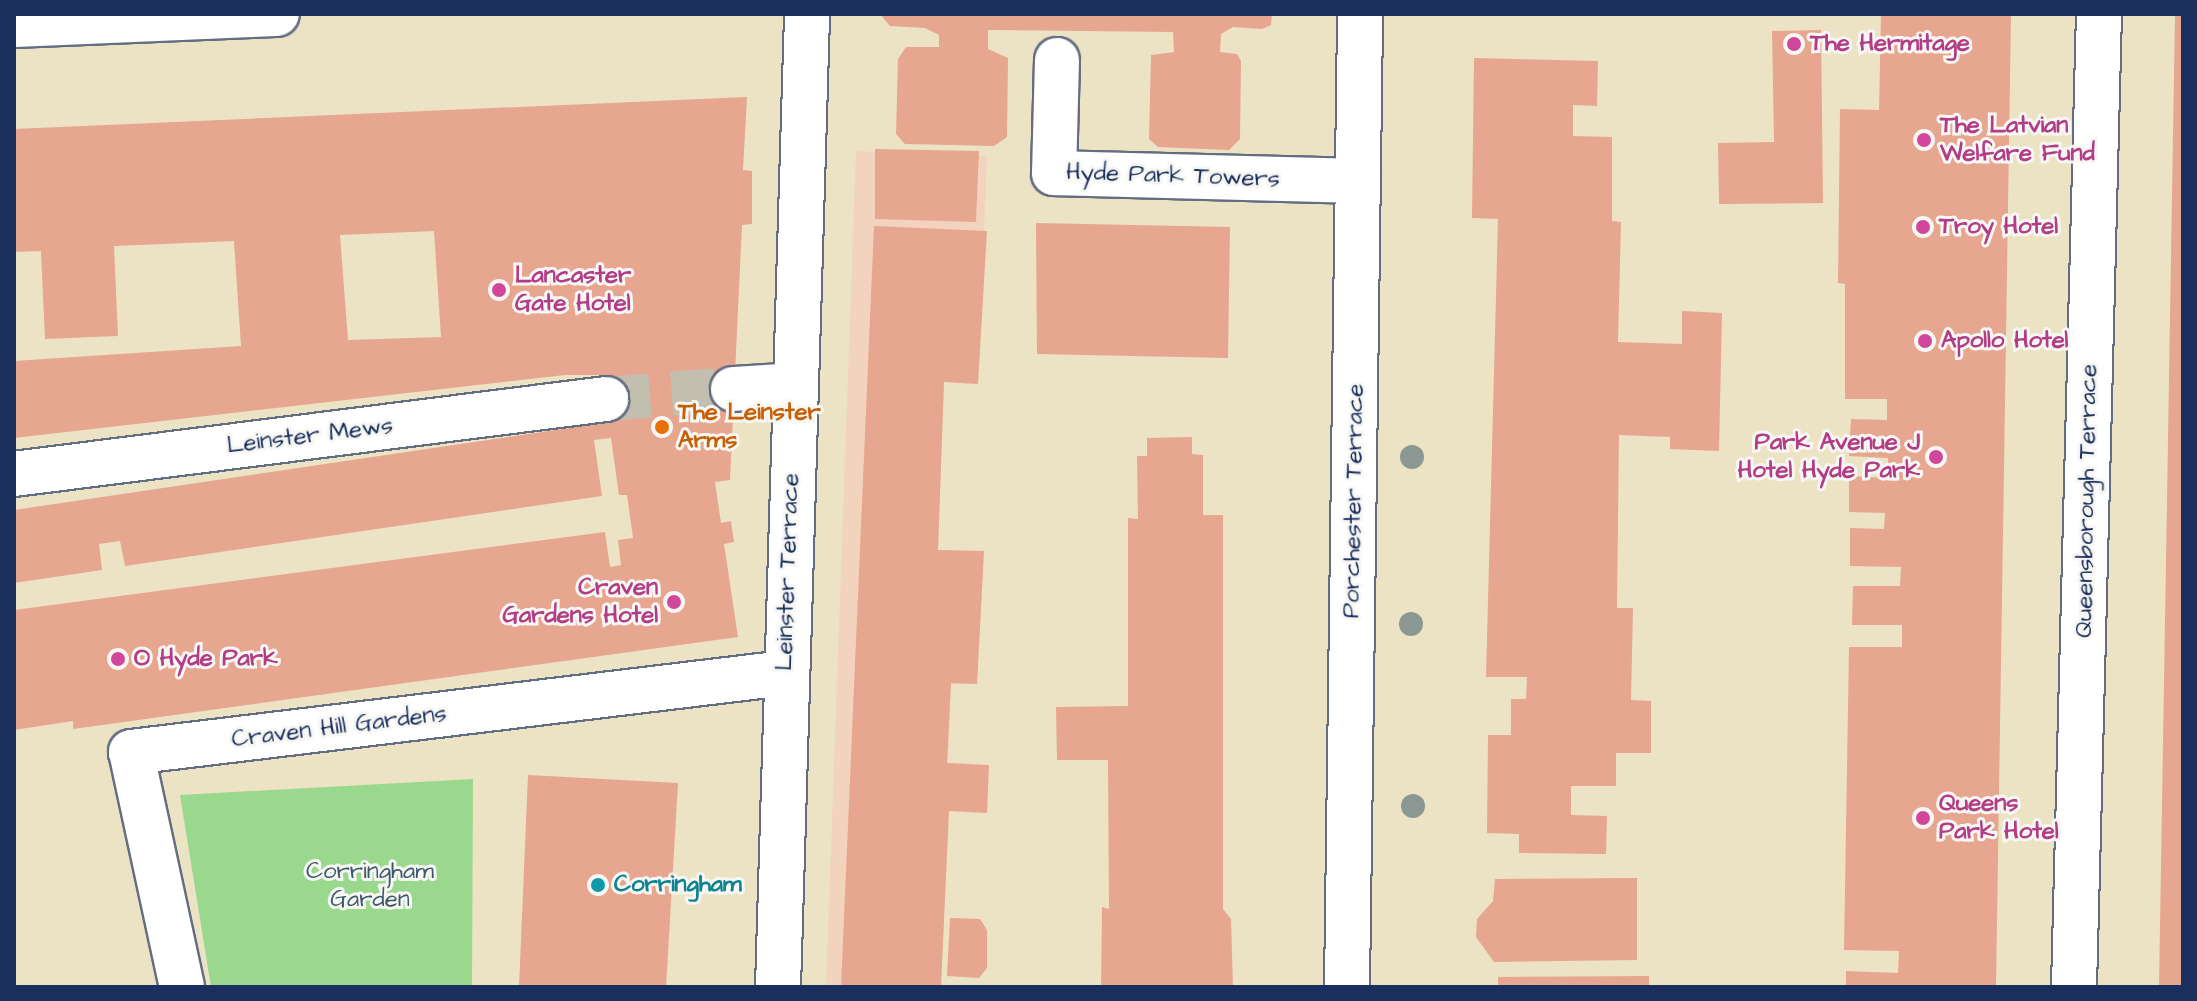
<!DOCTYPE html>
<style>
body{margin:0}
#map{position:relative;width:2197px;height:1001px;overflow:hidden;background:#ece3c4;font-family:"Architects Daughter",sans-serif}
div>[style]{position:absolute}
.built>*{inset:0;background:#f2d4be}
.green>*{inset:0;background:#9ad88e}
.building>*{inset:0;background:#e6a68f}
.minor-tunnel>*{height:44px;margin-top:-22px;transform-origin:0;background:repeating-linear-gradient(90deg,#c2bfb0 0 44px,transparent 0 66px)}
.roads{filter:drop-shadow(2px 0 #646e82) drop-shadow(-2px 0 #646e82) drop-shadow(0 2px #646e82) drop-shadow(0 -2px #646e82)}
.minor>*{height:44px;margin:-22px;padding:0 22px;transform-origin:22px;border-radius:22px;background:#fff}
.major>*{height:44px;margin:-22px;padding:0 22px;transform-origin:22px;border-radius:22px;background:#fff}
.trees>*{width:24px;height:24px;margin:-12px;border-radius:50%;background:#8b9792}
.dots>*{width:22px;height:22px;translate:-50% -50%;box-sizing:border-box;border:4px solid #f6f6f2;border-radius:50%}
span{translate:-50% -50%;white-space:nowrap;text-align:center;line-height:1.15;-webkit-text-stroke:6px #f6f6f2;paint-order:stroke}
.hotel-label{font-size:24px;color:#b23c85;font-weight:700}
.left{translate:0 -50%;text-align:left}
.right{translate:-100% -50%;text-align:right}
.street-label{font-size:24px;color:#1b2f5e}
.food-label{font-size:24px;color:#c56008;font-weight:700}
.park-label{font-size:24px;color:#3b596a}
.culture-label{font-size:24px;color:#0d838f;font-weight:700}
.frame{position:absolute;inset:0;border:16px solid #1b2f5e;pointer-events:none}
</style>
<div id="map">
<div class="built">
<i style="clip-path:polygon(856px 151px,987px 156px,978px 384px,944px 382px,938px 550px,984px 551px,977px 684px,951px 684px,941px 987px,826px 987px)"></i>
</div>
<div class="green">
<i style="clip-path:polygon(473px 779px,472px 987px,211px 987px,180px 795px)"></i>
</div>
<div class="building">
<i style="clip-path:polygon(880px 14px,1272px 14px,1271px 25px,1262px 29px,1233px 27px,1221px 34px,1220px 52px,1237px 54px,1241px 61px,1240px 139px,1229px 150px,1158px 147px,1149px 139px,1151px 55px,1174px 52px,1173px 32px,988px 30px,988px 49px,1008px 58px,1007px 137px,994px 146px,905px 144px,896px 134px,898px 59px,906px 47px,939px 47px,939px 35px,925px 28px,890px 26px)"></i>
<i style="clip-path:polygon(1881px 14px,2011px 14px,1996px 987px,1846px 987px,1846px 971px,1898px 973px,1899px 951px,1844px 950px,1849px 647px,1902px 647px,1902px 625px,1852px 625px,1853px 586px,1900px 586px,1901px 567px,1850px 566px,1850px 528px,1884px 529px,1885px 513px,1849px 512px,1849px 476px,1888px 478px,1888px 458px,1849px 456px,1851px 419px,1887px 420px,1887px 399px,1845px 399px,1845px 284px,1838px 283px,1840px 109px,1879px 110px)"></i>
<i style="clip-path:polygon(2175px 14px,2183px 14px,2183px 987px,2159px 987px)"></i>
<i style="clip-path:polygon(1821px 30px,1823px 203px,1719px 204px,1718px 143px,1774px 142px,1772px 31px)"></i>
<i style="clip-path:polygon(1474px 58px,1598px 61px,1597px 106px,1573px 105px,1573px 136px,1612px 137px,1612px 221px,1621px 222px,1618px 342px,1682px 344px,1682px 311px,1722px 313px,1719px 451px,1670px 449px,1670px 437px,1619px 435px,1617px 608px,1633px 608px,1631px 700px,1651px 701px,1651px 753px,1616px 753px,1616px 786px,1571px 786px,1571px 815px,1607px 816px,1606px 854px,1519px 853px,1519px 834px,1487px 833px,1488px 735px,1511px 735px,1511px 699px,1526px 699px,1527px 677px,1486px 677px,1498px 219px,1472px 218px)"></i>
<i style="clip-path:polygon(evenodd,747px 97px,743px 170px,752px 171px,752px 224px,742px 225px,730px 480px,715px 482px,721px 523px,731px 521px,734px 542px,724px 544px,738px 637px,73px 729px,73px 721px,14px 730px,14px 610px,605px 532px,610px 567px,621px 565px,618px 540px,633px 538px,627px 495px,619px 495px,611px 438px,594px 440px,602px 496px,125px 566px,120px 541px,99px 544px,102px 570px,14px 583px,14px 510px,610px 422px,601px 375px,565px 375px,14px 438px,14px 361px,241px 346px,234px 241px,114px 246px,118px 336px,45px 339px,41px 251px,14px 252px,14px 129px,747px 97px,434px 231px,441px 337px,348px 340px,340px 235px,434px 231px)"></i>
<i style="clip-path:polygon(875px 149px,979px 151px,976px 222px,875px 219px)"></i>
<i style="clip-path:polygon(1036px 223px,1230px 227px,1228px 358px,1037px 354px)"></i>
<i style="clip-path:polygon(874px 226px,987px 231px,978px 384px,944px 382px,938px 550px,984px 551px,977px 684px,951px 683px,947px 763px,989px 765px,987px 813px,949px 811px,941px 987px,841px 987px)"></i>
<i style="clip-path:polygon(1192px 437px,1192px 454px,1203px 455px,1203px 515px,1223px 515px,1223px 909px,1231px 919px,1233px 987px,1101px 987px,1102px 907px,1109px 909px,1108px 760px,1057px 760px,1056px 707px,1128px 706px,1128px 518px,1138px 519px,1137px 456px,1147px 456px,1147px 438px)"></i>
<i style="clip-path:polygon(528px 775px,678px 783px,666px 987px,519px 987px)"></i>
<i style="clip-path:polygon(1637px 878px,1637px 960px,1494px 962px,1476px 937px,1477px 919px,1493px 901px,1495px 879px)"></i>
<i style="clip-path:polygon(950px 918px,980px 919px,987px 930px,987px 968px,979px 978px,947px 976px)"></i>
<i style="clip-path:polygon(1649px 976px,1649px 987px,1498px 987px,1498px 977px)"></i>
</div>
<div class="minor-tunnel">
<i style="left:606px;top:399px;width:127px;rotate:-4.5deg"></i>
</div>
<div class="roads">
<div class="minor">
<i style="left:14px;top:25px;width:263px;rotate:-2.4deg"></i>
<i style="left:1057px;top:60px;width:113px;rotate:91.5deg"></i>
<i style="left:1054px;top:173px;width:304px;rotate:1.5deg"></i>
<i style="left:733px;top:389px;width:62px;rotate:-3.7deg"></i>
<i style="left:14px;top:474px;width:597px;rotate:-7.22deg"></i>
<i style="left:182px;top:987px;width:240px;rotate:-102.2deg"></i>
<i style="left:131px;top:752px;width:659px;rotate:-6.89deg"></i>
<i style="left:1347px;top:987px;width:973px;rotate:-89.23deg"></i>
<i style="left:2074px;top:987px;width:973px;rotate:-88.53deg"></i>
</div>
<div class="major">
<i style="left:778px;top:987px;width:973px;rotate:-88.29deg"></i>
</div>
</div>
<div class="trees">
<i style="left:1412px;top:457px"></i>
<i style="left:1411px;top:624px"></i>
<i style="left:1413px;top:806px"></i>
</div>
<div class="dots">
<i style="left:1794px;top:44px;background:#d1479c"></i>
<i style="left:1924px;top:140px;background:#d1479c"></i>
<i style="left:1923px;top:227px;background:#d1479c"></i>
<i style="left:499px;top:290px;background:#d1479c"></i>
<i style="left:1925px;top:341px;background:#d1479c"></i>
<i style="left:662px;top:427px;background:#e8710a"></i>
<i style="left:1936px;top:457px;background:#d1479c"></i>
<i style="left:674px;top:602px;background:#d1479c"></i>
<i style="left:118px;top:659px;background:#d1479c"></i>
<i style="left:1923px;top:818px;background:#d1479c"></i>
<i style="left:598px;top:885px;background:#0f9aa8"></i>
</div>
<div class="hotel-label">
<span class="left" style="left:1810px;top:44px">The Hermitage</span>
<span class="left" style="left:1940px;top:140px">The Latvian<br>Welfare Fund</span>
<span class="left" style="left:1939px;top:227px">Troy Hotel</span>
<span class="left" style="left:515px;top:290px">Lancaster<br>Gate Hotel</span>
<span class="left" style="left:1941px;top:341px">Apollo Hotel</span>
<span class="right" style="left:1920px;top:457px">Park Avenue J<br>Hotel Hyde Park</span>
<span class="right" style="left:658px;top:602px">Craven<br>Gardens Hotel</span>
<span class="left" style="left:134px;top:659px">O Hyde Park</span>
<span class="left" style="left:1939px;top:818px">Queens<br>Park Hotel</span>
</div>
<div class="street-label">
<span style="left:1173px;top:176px;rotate:2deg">Hyde Park Towers</span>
<span style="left:310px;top:436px;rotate:-7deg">Leinster Mews</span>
<span style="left:1354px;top:501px;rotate:-89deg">Porchester Terrace</span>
<span style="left:2087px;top:501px;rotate:-89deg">Queensborough Terrace</span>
<span style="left:788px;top:572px;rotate:-88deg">Leinster Terrace</span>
<span style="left:339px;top:727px;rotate:-7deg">Craven Hill Gardens</span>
</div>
<div class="food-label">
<span class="left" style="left:678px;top:427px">The Leinster<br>Arms</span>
</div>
<div class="park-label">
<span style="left:370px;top:886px">Corringham<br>Garden</span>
</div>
<div class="culture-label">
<span class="left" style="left:614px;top:885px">Corringham</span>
</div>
<div class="frame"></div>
</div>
